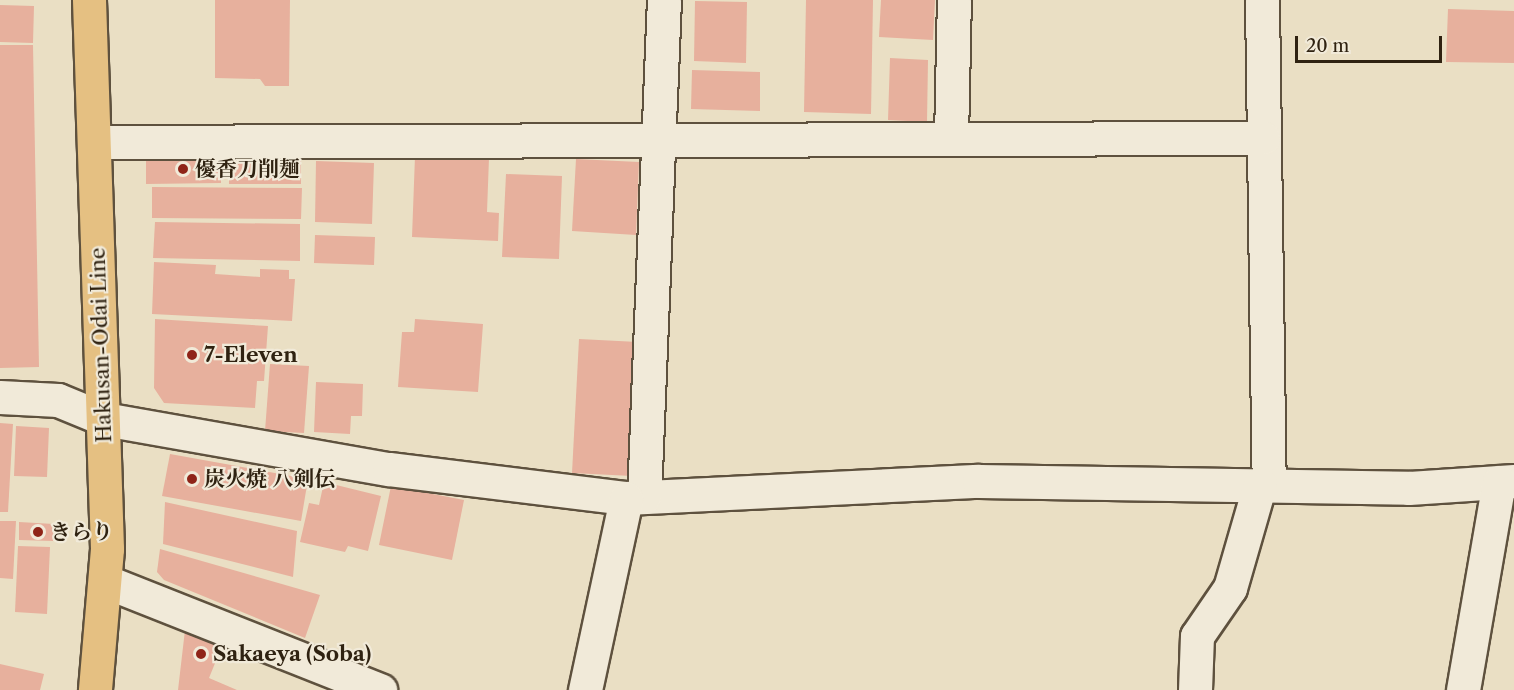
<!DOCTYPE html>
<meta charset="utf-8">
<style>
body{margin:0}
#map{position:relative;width:1514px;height:690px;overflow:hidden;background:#eadfc4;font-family:"Libre Caslon Text","Noto Serif JP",serif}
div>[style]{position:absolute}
.building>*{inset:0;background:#e7b09d}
.roads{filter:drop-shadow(2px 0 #5e513e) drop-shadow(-2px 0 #5e513e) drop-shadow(0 2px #5e513e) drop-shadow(0 -2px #5e513e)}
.minor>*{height:33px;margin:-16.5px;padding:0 16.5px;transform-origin:16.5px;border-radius:16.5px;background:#f1ead9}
.major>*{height:33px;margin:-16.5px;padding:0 16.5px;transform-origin:16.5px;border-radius:16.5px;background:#e5c082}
.dots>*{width:16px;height:16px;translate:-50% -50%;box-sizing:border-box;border:3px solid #f1ead9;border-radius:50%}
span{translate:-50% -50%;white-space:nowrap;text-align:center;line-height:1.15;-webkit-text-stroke:4.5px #f1ead9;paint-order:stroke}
.poi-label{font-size:21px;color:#2f2211;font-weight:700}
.left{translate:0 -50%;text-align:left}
.street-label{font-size:21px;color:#2f2211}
.scale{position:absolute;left:1295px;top:36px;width:147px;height:27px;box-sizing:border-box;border:3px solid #2f2211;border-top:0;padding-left:8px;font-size:18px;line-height:21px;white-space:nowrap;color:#2f2211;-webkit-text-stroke:4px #f1ead9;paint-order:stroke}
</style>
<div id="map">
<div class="building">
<i style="clip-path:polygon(215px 0,290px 0,289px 86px,265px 86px,260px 79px,215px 78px)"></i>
<i style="clip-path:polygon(806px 0,873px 0,871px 114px,804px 112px)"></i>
<i style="clip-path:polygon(881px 0,935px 0,933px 40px,879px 37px)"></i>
<i style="clip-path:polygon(695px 1px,747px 2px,746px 63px,694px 61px)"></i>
<i style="clip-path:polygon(0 5px,34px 6px,33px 43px,0 42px)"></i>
<i style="clip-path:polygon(1448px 9px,1514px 11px,1514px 63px,1446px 62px)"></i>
<i style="clip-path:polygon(0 45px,33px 45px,39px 367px,0 368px)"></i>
<i style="clip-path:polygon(890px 58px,928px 60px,927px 122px,888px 120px)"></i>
<i style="clip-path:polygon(692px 70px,760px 72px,760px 111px,691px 109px)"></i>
<i style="clip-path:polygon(229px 151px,301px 152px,301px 184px,229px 184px)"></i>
<i style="clip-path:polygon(146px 155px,221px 155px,221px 183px,146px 184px)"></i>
<i style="clip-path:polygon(415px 156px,489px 158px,487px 212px,499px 213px,498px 241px,412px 237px)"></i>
<i style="clip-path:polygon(576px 159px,639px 162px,636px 235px,572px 231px)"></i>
<i style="clip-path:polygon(316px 161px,374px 163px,372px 224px,315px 222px)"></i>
<i style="clip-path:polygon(506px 174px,562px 176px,559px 259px,502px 257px)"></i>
<i style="clip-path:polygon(152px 187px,302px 188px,301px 219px,152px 218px)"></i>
<i style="clip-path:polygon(155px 222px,300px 224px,300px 261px,153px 258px)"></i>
<i style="clip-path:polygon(315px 235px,375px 237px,374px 265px,314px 263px)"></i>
<i style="clip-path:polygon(154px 262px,216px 265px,215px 274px,260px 277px,260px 269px,289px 270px,289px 279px,295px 279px,292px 321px,152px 314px)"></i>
<i style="clip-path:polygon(155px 319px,268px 326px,264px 381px,257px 381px,255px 408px,164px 403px,154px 388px)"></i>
<i style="clip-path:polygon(415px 319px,483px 324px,478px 392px,398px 387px,402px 332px,414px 332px)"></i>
<i style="clip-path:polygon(579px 339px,638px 342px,632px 476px,572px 473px)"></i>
<i style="clip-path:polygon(270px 364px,309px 366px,304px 433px,265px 431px)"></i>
<i style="clip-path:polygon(316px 382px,363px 384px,362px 416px,351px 416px,350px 434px,314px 432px)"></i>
<i style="clip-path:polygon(0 423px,13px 424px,8px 512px,0 512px)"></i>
<i style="clip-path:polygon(16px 426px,49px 428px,47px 477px,14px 476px)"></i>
<i style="clip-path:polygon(170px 454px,308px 479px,301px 521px,162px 496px)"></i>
<i style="clip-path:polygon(324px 482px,381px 496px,368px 551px,348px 546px,345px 552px,300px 542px,309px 503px,319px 505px)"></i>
<i style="clip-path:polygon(391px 486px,464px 500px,452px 560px,379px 545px)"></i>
<i style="clip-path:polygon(165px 502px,297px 531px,293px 577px,163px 544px)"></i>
<i style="clip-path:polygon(0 521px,16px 521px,13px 579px,0 578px)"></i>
<i style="clip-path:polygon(19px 522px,54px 524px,53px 541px,19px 540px)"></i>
<i style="clip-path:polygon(18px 546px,50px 547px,47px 614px,15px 612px)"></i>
<i style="clip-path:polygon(160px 549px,320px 595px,305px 638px,164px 580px,157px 572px)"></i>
<i style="clip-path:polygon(185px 630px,222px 646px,209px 678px,237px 690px,178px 690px)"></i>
<i style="clip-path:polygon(0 664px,44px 674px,40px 690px,0 690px)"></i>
</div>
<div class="roads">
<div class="minor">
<i style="left:1262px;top:0;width:484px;rotate:89.2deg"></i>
<i style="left:951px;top:139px;width:139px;rotate:-88.8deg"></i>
<i style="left:94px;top:142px;width:1169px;rotate:-0.2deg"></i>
<i style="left:0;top:397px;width:58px;rotate:3deg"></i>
<i style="left:58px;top:400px;width:50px;rotate:22.4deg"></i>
<i style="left:104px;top:419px;width:289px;rotate:10deg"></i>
<i style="left:389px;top:469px;width:239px;rotate:7deg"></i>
<i style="left:626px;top:498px;width:353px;rotate:-2.8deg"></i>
<i style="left:979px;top:481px;width:430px;rotate:0.9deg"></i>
<i style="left:1409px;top:488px;width:105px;rotate:-3.8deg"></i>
<i style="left:644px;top:497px;width:497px;rotate:-87.7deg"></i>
<i style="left:107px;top:582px;width:294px;rotate:21.6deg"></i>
<i style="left:585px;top:690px;width:196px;rotate:-77.9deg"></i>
<i style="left:1195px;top:690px;width:54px;rotate:-87.9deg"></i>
<i style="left:1197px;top:636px;width:58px;rotate:-55.5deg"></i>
<i style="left:1230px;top:588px;width:108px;rotate:-73.9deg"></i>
<i style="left:1463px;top:690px;width:211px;rotate:-80.2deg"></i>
</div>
<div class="major">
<i style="left:89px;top:0;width:549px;rotate:88.12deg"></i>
<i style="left:107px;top:549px;width:142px;rotate:94.9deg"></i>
</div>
</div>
<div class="dots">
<i style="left:183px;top:169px;background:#8f2418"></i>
<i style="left:192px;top:355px;background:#8f2418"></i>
<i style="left:192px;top:479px;background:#8f2418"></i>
<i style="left:38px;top:532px;background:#8f2418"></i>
<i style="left:201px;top:654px;background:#8f2418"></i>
</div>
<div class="poi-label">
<span class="left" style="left:195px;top:169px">優香刀削麺</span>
<span class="left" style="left:204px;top:355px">7-Eleven</span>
<span class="left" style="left:204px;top:479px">炭火焼 八剣伝</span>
<span class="left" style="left:50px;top:532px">きらり</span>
<span class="left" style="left:213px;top:654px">Sakaeya (Soba)</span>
</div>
<div class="street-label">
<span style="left:101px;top:345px;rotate:-92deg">Hakusan-Odai Line</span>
</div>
<div class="scale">20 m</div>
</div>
